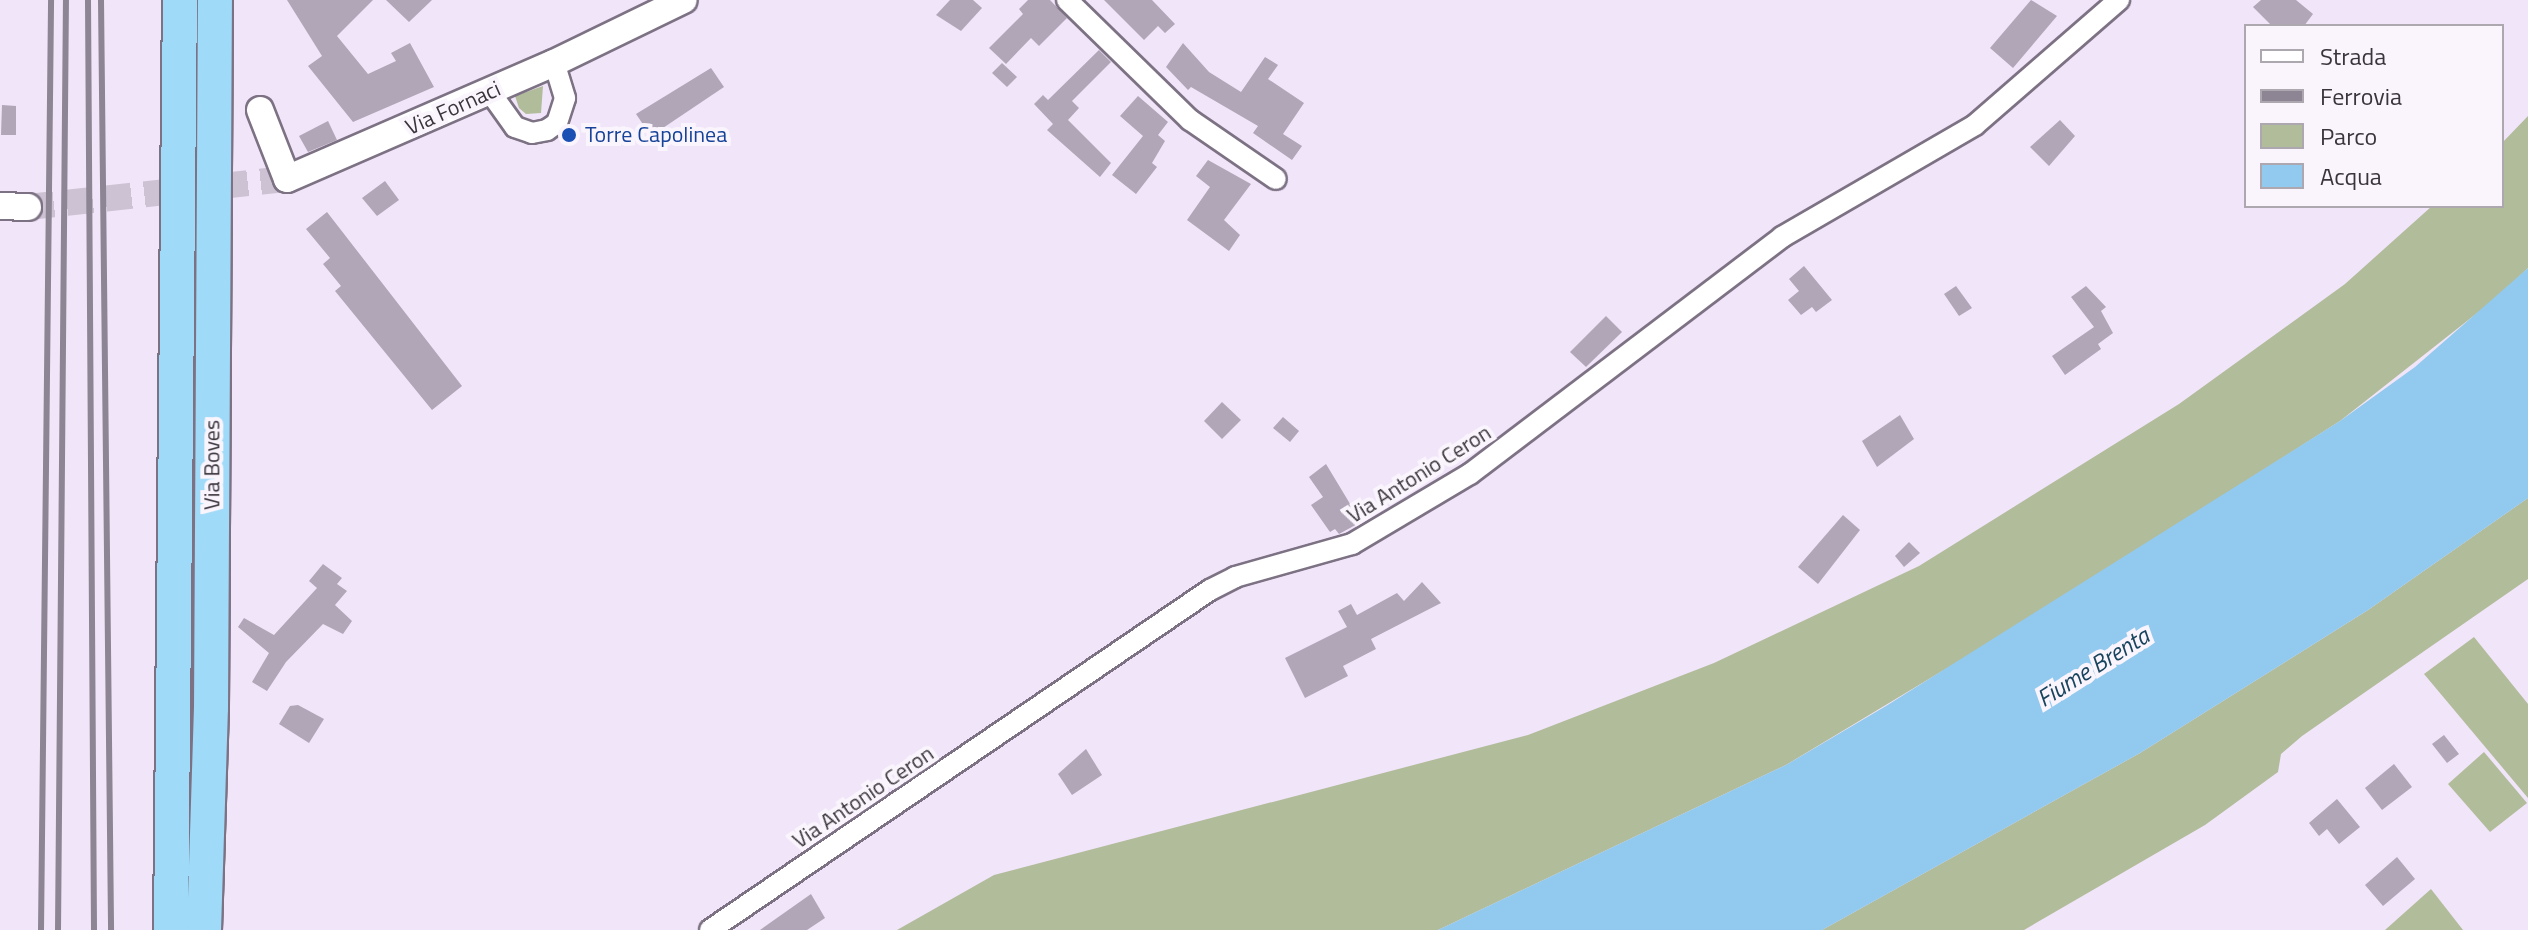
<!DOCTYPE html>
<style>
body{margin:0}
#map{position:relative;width:2528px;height:930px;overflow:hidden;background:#f1e5f9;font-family:"Titillium Web",sans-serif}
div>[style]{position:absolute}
.green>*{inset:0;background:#b1bc9a}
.water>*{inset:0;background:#92c9ef}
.building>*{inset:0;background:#b1a5b8}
.tertiary-tunnel>*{height:26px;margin-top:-13px;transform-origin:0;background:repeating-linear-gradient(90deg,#ccc2d3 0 26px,transparent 0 39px)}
.roads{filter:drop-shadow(2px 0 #7d7284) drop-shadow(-2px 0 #7d7284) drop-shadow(0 2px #7d7284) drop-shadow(0 -2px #7d7284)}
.minor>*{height:20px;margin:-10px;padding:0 10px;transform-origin:10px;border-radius:10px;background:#fff}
.tertiary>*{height:26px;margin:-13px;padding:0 13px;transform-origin:13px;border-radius:13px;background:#fff}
.trunk>*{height:34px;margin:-17px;padding:0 17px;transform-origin:17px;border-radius:17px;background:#9fdaf8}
.rail>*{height:6px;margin:-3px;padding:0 3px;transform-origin:3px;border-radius:3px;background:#8d8593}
.dots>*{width:22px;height:22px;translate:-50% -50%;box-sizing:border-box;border:4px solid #faf5fd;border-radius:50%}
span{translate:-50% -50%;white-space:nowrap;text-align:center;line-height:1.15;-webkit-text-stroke:8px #faf5fd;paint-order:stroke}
.street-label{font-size:22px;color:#3a353d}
.transit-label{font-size:22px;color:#164399}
.left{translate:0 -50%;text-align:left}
.water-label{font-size:24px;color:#19445e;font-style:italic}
.legend{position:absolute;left:2244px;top:24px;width:260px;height:184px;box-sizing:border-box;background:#faf5fd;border:2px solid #ada8b0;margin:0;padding:10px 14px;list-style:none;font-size:24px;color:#3a353d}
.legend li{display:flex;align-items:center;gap:16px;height:40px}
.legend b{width:40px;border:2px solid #ada8b0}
</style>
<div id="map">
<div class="green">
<i style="clip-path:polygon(543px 86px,541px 113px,526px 114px,519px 108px,515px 96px)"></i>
<i style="clip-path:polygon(2528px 116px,2528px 268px,2495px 299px,2340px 421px,2042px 611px,1786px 765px,1438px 930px,897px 930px,994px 875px,1528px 735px,1714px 663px,1919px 566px,2179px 404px,2345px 284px,2432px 206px,2502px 206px,2502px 143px)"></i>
<i style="clip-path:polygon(2528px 498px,2528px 579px,2302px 736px,2281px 754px,2278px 772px,2205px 825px,2024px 930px,1822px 930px,2140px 753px,2368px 610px)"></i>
<i style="clip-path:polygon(2474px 637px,2528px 704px,2528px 798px,2424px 674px)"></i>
<i style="clip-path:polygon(2484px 752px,2527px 803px,2490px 832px,2448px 784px)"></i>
<i style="clip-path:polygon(2431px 889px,2463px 930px,2385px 930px)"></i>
</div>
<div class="water">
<i style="clip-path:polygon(2528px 268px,2528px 498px,2368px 610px,2140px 753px,1822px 930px,1438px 930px,1786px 765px,1886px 706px,2340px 421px,2415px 367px)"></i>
</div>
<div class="building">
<i style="clip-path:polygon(287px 0,373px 0,337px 36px,368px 74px,396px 61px,391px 53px,410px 43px,434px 87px,353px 122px,308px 66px,322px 56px)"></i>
<i style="clip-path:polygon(386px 0,432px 0,409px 22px)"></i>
<i style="clip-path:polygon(950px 0,973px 0,982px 8px,961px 31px,936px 15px)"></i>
<i style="clip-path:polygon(1028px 0,1050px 0,1067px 18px,1039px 46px,1031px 38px,1006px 64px,989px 48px,1023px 14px,1019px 9px)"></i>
<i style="clip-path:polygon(1104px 0,1152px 0,1175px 24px,1165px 33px,1158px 26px,1144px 40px)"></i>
<i style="clip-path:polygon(2031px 0,2057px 16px,2013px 68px,1990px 48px)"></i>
<i style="clip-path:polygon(2261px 0,2296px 0,2313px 14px,2304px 26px,2272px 26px,2253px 7px)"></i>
<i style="clip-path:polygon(1183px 43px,1209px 72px,1241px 92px,1265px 57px,1278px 65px,1268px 79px,1304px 103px,1283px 134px,1302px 146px,1292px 160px,1253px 133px,1258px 126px,1191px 87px,1188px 90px,1166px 67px)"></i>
<i style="clip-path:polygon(1099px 50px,1111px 62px,1072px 101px,1079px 108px,1068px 120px,1111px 163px,1100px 177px,1047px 130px,1053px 124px,1034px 104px,1043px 95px,1048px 100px)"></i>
<i style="clip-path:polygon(1002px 63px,1017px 77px,1007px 87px,992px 73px)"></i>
<i style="clip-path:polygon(711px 68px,724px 87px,651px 136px,636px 114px)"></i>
<i style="clip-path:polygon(1138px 96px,1168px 122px,1158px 135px,1165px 141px,1152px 163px,1157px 167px,1136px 194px,1112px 175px,1143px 136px,1120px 116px)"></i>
<i style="clip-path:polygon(2px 105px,16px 106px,16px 135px,1px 135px)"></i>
<i style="clip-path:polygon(2060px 120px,2075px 136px,2049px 166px,2030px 147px)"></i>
<i style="clip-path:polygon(328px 121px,337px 140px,308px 152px,299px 136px)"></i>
<i style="clip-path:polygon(1208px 160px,1251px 184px,1224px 220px,1240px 235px,1229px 251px,1187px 220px,1210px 187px,1196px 176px)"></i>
<i style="clip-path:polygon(385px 181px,399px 200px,377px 216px,362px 198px)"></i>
<i style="clip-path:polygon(327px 212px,462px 386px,432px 410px,335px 291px,341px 286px,323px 264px,330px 258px,306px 229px)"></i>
<i style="clip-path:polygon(1804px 266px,1832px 300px,1816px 312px,1812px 307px,1801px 315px,1788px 300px,1799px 291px,1789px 279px)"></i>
<i style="clip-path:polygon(1956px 286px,1972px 308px,1959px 316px,1944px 294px)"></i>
<i style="clip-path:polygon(2086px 286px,2106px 307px,2101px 311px,2113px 333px,2098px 344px,2101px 349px,2065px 375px,2052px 356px,2094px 327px,2071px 297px)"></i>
<i style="clip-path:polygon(1606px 316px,1622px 332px,1586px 367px,1570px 352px)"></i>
<i style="clip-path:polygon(1222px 402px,1241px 420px,1222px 439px,1204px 421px)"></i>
<i style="clip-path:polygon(1900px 415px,1914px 439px,1877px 467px,1862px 441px)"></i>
<i style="clip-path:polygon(1283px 417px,1299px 431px,1290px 442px,1273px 428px)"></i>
<i style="clip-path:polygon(1326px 464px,1361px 522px,1339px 534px,1335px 529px,1330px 532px,1311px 505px,1323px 497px,1309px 477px)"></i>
<i style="clip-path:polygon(1843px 515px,1860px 530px,1818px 584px,1798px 567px)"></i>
<i style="clip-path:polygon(1909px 542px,1920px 553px,1904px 567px,1895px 556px)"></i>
<i style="clip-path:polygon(323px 564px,342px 578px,337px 584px,347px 591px,335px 605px,352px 621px,343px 634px,323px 624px,286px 662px,267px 691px,252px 682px,269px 653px,238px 627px,244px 618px,274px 635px,317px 588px,309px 581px)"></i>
<i style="clip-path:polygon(1422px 582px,1441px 603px,1371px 639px,1376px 649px,1343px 666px,1348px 676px,1305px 698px,1285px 658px,1347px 627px,1338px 611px,1351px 604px,1357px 615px,1397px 593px,1404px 601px)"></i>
<i style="clip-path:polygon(298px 705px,324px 719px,309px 743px,279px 724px,290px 706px)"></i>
<i style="clip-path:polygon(2444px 735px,2459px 754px,2447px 763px,2432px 744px)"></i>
<i style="clip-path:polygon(1086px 749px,1102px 775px,1072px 795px,1058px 774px)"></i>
<i style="clip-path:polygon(2394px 764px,2412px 787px,2382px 810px,2365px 788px)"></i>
<i style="clip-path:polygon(2337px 799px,2360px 827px,2339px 844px,2327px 829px,2319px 836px,2309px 823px)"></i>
<i style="clip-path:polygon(2397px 857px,2415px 879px,2383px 906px,2365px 885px)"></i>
<i style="clip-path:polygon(811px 894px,825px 918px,807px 930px,760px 930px)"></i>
</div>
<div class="tertiary-tunnel">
<i style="left:28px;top:207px;width:261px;rotate:-6.2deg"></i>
</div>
<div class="roads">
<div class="minor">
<i style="left:1067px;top:0;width:172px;rotate:44.3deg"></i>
<i style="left:1190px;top:120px;width:104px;rotate:34.5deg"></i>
<i style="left:490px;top:92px;width:43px;rotate:54.5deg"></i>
<i style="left:515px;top:127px;width:18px;rotate:19deg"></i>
<i style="left:532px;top:133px;width:15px;rotate:-11deg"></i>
<i style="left:547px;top:130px;width:12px;rotate:-35deg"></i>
<i style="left:557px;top:123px;width:26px;rotate:-72deg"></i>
<i style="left:565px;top:98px;width:37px;rotate:-107deg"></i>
<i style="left:710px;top:930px;width:605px;rotate:-34.22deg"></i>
<i style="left:1210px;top:590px;width:28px;rotate:-27deg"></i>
<i style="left:1235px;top:577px;width:122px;rotate:-15.8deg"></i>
<i style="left:1352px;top:544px;width:137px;rotate:-30.7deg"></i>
<i style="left:1470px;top:474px;width:392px;rotate:-37.2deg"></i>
<i style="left:1782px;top:237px;width:223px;rotate:-30.1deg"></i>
<i style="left:1975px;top:125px;width:191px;rotate:-41deg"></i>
</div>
<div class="tertiary">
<i style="left:260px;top:110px;width:74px;rotate:68.6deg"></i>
<i style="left:287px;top:179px;width:291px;rotate:-23.5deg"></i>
<i style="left:554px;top:63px;width:144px;rotate:-25.9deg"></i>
<i style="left:0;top:206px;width:28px;rotate:2deg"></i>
</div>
<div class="trunk">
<i style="left:171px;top:930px;width:930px;rotate:-89.45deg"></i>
<i style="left:204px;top:930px;width:222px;rotate:-88.2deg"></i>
<i style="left:211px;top:708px;width:708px;rotate:-89.68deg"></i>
</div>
</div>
<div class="rail">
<i style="left:88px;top:0;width:930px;rotate:89.63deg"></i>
<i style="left:101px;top:0;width:930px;rotate:89.38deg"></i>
<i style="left:41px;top:930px;width:930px;rotate:-89.38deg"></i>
<i style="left:58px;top:930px;width:930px;rotate:-89.51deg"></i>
</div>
<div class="dots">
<i style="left:569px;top:135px;background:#1a4fb4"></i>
</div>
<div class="street-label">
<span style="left:453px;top:108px;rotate:-24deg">Via Fornaci</span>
<span style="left:212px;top:465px;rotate:-90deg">Via Boves</span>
<span style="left:1419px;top:474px;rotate:-32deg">Via Antonio Ceron</span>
<span style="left:863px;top:797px;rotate:-34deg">Via Antonio Ceron</span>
</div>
<div class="transit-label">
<span class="left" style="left:585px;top:135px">Torre Capolinea</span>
</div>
<div class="water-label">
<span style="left:2093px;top:667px;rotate:-32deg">Fiume Brenta</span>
</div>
<ul class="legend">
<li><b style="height:10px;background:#fff"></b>Strada</li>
<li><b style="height:10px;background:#8d8593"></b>Ferrovia</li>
<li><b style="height:22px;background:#b1bc9a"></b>Parco</li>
<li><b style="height:22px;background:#92c9ef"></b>Acqua</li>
</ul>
</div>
